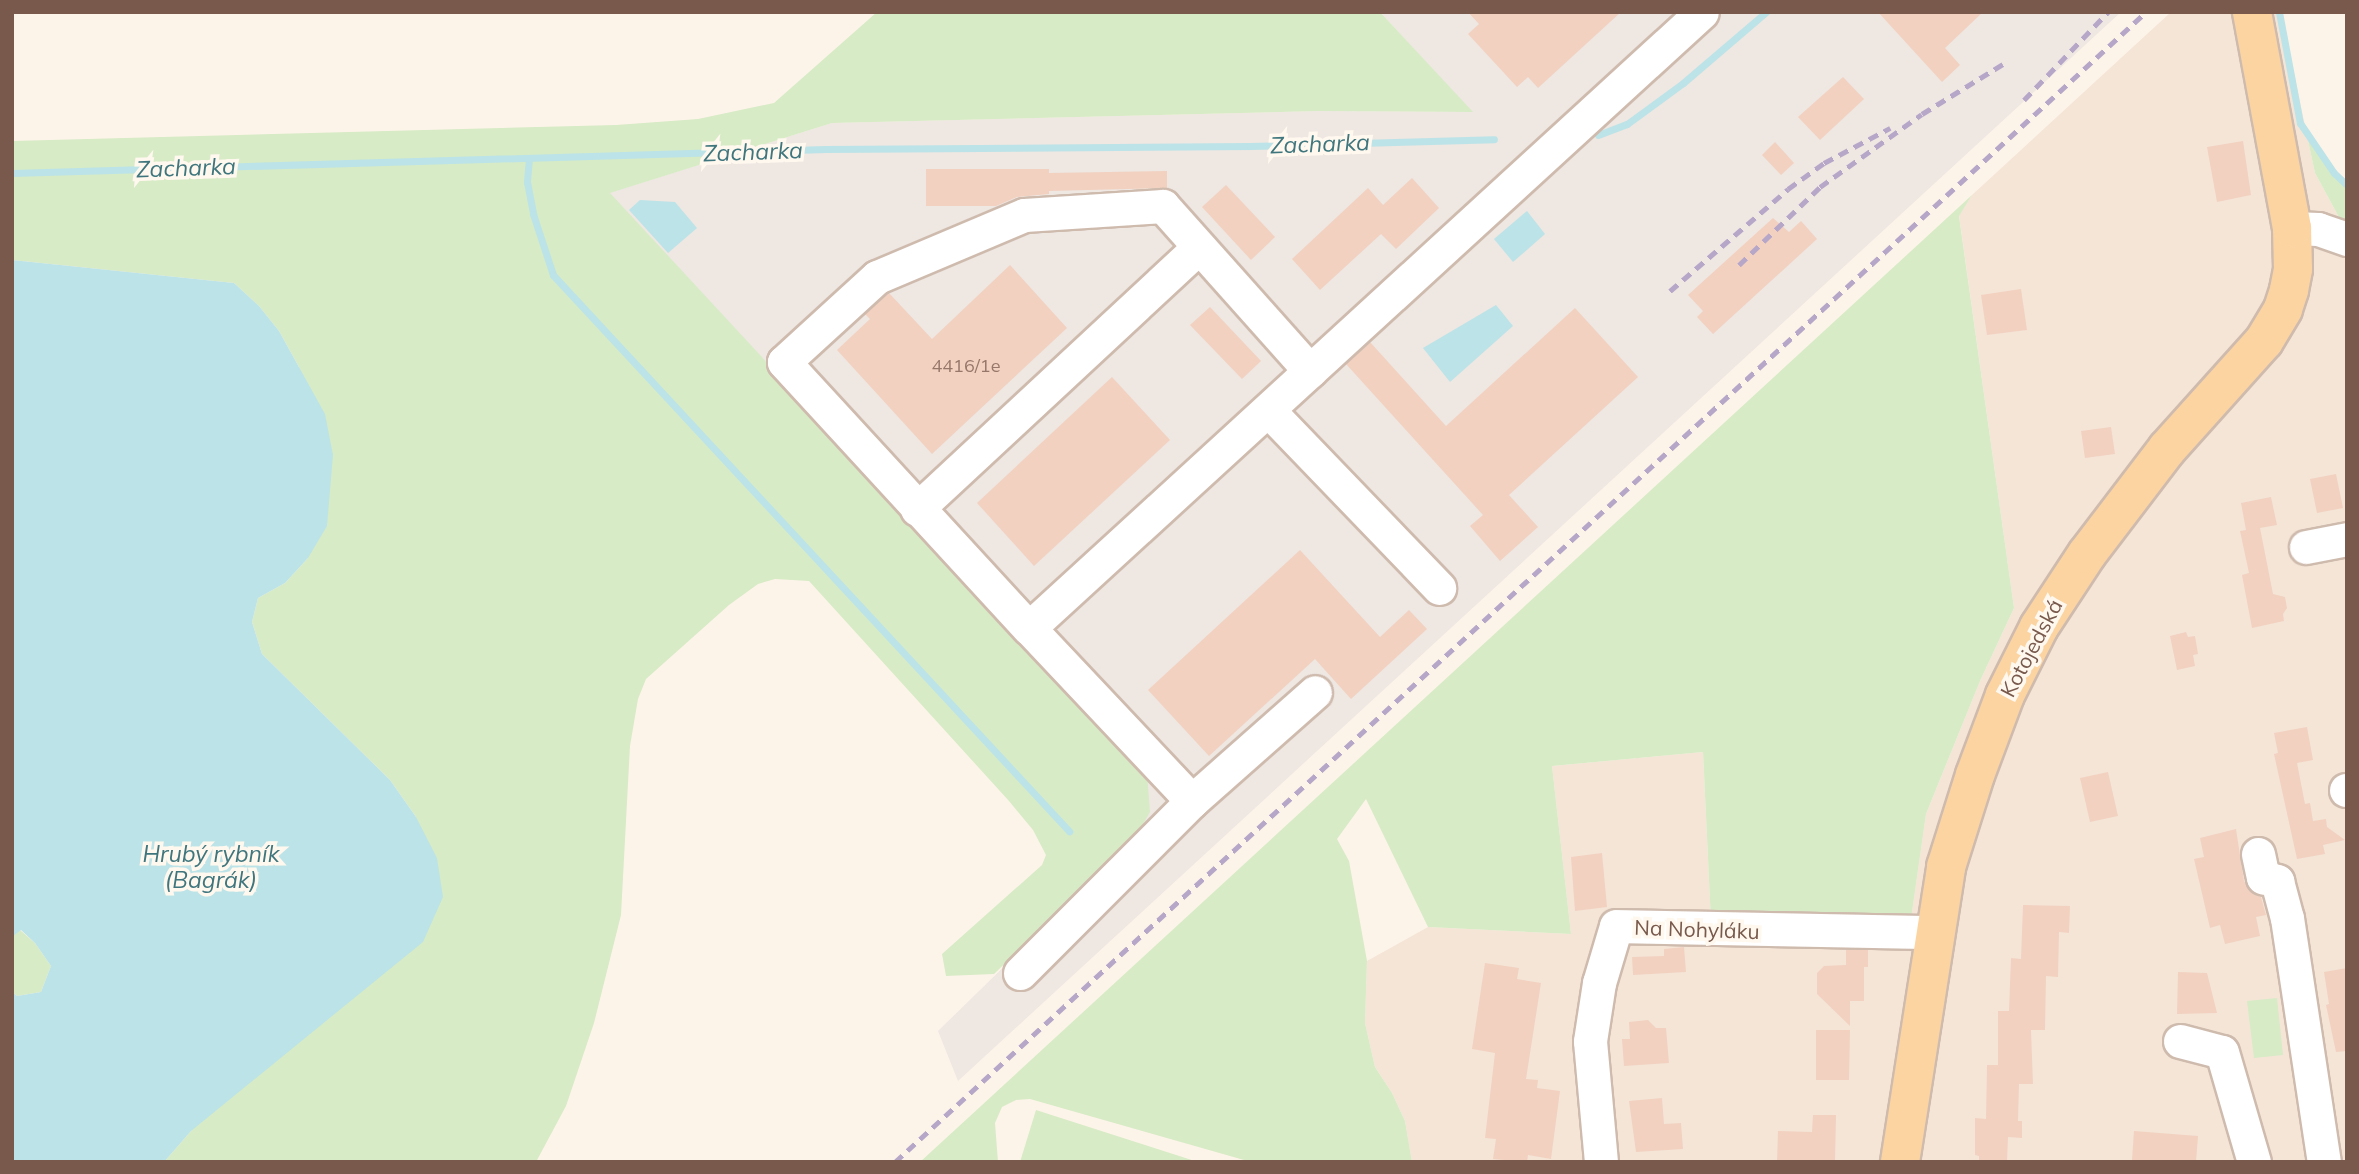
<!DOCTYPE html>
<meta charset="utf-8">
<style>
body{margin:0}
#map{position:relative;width:2359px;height:1174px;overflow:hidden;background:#fdf4e9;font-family:Mulish,sans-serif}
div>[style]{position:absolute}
.residential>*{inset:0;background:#f4e5d7}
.industrial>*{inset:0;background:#eee7e2}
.green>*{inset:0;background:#d7ebc6}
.water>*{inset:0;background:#bce3e7}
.stream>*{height:7px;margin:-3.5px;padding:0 3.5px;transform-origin:3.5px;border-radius:3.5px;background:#bce3e7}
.building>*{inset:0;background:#f2d1c0}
.roads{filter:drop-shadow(2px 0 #cfbbae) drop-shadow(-2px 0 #cfbbae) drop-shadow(0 2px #cfbbae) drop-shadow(0 -2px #cfbbae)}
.minor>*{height:33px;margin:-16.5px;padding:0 16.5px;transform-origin:16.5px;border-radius:16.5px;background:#fff}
.major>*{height:38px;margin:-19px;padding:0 19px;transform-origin:19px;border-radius:19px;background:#fbd4a2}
.rail>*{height:5px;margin-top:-2.5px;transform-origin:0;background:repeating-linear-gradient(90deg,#b6a6c8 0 10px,transparent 0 17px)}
span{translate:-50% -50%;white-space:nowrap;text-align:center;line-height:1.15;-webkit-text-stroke:7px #fff8ef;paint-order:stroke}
.number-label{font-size:18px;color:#967769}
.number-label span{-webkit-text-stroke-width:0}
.street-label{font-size:21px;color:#78594c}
.water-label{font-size:23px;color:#3f767d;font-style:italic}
.frame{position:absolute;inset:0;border:14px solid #78594c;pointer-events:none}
</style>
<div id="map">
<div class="residential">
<i style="clip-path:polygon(2171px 12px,2281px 12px,2315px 173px,2347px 232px,2347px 1162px,1412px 1162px,1405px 1121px,1392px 1093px,1375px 1067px,1365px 1023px,1367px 961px,1428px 927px,1571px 934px,1552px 766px,1703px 752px,1711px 922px,1910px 926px,1926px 814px,1980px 681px,2014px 608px,1959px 215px,1972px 195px)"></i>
</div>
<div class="industrial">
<i style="clip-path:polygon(1380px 12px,2121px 12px,958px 1081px,938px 1031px,1134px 840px,1147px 773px,609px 193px,832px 123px,1318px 111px,1472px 112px)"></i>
</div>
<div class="green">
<i style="clip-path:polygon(877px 12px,1380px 12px,1473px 112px,1318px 111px,832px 123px,610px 193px,1147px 773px,1150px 812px,1134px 840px,994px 974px,946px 976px,942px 954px,1042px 865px,1046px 855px,1033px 830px,1009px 801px,809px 581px,775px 579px,758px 584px,729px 605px,646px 679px,638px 699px,630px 746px,621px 915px,594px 1023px,566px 1106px,536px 1162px,164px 1162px,191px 1131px,416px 817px,390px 780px,262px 654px,252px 622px,258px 598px,285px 583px,308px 558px,299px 367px,279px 331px,259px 306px,234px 283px,12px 260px,12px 141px,616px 125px,698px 119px,774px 103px)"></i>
<i style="clip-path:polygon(2306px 131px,2334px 173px,2347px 185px,2347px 232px,2315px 173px)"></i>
<i style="clip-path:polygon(1972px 195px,1959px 216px,2014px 608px,1980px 681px,1926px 814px,1910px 926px,1711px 922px,1703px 752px,1552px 766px,1571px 934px,1428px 927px,1366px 799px,1337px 839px,1349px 861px,1367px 961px,1365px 1023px,1375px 1067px,1392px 1093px,1405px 1121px,1412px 1162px,1251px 1162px,1030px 1099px,1016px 1100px,1002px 1107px,995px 1123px,998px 1162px,920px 1162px)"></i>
<i style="clip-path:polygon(20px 930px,35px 943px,51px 966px,41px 992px,17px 996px,12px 992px,12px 937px)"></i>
<i style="clip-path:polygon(2277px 998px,2283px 1055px,2254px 1058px,2247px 1001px)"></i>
<i style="clip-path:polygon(1036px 1110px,1198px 1162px,1020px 1162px)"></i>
</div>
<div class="water">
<i style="clip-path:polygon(640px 200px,675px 202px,697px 228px,668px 253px,629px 210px)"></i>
<i style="clip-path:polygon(1527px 211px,1545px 234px,1513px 262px,1494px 239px)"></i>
<i style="clip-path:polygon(12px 260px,234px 283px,259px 306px,279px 331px,325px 414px,333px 455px,327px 526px,308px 558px,285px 583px,258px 598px,252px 622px,262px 654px,390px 780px,416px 817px,437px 858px,443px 897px,423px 942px,191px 1131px,164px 1162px,12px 1162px,12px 992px,17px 996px,41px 992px,51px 966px,35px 943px,21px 930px,12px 937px)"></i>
<i style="clip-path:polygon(1496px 305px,1513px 326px,1450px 382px,1423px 348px)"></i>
</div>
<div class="stream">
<i style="left:2279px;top:12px;width:113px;rotate:79.3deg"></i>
<i style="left:2300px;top:123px;width:60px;rotate:55.8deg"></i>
<i style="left:2334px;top:173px;width:18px;rotate:43deg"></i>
<i style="left:1598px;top:135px;width:31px;rotate:-21deg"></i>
<i style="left:1627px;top:124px;width:69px;rotate:-36.2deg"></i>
<i style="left:1683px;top:83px;width:109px;rotate:-40.5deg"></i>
<i style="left:529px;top:158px;width:24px;rotate:95deg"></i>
<i style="left:527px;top:182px;width:33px;rotate:79deg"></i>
<i style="left:533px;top:214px;width:64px;rotate:71.8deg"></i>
<i style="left:553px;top:275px;width:759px;rotate:47.14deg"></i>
<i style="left:12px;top:173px;width:814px;rotate:-1.69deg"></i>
<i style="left:826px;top:149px;width:424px;rotate:-0.4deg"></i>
<i style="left:1250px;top:146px;width:244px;rotate:-1.6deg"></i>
</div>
<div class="building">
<i style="clip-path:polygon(1468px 12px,1621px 12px,1538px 88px,1528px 77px,1517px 87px,1468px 34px,1479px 24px)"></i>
<i style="clip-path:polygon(1878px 12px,1983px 12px,1945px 48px,1960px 65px,1942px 82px)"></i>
<i style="clip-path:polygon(1843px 77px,1864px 99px,1820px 140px,1798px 117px)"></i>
<i style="clip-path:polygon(2243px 141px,2251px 195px,2217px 202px,2207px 147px)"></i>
<i style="clip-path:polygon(1775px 142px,1794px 163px,1781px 175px,1762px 155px)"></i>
<i style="clip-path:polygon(926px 169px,1049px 169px,1049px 173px,1167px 171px,1167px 188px,1049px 191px,1049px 194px,1017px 197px,996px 206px,926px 206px)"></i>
<i style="clip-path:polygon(1412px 178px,1439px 208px,1396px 249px,1381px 234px,1320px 290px,1292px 259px,1368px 188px,1383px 205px)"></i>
<i style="clip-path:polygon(1226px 185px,1275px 237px,1251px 260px,1202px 207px)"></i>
<i style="clip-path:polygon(1773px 218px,1789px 232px,1801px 221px,1817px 239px,1713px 334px,1697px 317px,1703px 311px,1688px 295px)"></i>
<i style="clip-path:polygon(1010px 265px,1067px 328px,932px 454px,837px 350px,870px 319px,865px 314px,889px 293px,932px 339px)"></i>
<i style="clip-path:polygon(2021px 289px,2027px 330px,1987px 335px,1981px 295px)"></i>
<i style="clip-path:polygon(1210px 307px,1261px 361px,1242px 379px,1190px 325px)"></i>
<i style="clip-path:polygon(1575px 308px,1638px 377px,1509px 495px,1538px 527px,1500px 561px,1470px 526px,1483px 515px,1346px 364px,1370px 342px,1446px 426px)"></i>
<i style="clip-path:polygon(1112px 377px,1170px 440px,1034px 566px,977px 503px)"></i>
<i style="clip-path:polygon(2111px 427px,2115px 454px,2085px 458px,2081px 431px)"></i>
<i style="clip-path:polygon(2336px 474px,2343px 508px,2317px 513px,2310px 479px)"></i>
<i style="clip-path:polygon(2271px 497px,2277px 525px,2260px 528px,2273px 594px,2285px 597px,2287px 608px,2283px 614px,2284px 621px,2252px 628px,2242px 575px,2249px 573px,2240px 531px,2246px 530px,2241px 503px)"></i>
<i style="clip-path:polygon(1300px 550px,1380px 637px,1409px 610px,1427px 629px,1351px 699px,1315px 659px,1209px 756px,1148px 690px)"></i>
<i style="clip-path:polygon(2186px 632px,2188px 637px,2195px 636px,2198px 654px,2193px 655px,2195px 666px,2177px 670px,2170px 636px)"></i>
<i style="clip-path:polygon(2307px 727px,2313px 760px,2297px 763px,2305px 804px,2310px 803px,2313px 821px,2326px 819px,2327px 827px,2345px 840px,2323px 845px,2325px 854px,2297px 859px,2274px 754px,2278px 753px,2274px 733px)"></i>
<i style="clip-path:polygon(2108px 772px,2118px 816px,2090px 822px,2080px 778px)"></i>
<i style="clip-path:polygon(2236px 829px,2244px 881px,2250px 891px,2261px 897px,2266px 915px,2256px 917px,2260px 936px,2225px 944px,2220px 925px,2210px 928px,2194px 859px,2204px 857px,2200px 838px)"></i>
<i style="clip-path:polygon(1602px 853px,1607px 907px,1575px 911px,1571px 857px)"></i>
<i style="clip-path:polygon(2023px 905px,2070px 906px,2069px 933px,2059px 932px,2058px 977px,2046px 976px,2045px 1030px,2031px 1030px,2033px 1084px,2019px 1084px,2018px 1121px,2022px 1121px,2022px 1138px,2008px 1137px,2007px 1162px,1979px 1162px,1979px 1156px,1975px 1155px,1975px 1118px,1986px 1119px,1987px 1065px,1998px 1065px,1998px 1011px,2009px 1011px,2011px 958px,2021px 959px)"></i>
<i style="clip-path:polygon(1684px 947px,1686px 972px,1633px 975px,1632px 957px,1664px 956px,1664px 949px)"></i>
<i style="clip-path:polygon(1846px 950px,1868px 950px,1868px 967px,1864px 967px,1864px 1001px,1850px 1001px,1850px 1026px,1817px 994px,1817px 973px,1824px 966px,1846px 965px)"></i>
<i style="clip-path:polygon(1485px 963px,1519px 968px,1517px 979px,1541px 983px,1526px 1079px,1538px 1080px,1537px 1088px,1560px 1091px,1551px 1159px,1528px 1155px,1527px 1162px,1493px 1159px,1496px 1139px,1485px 1138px,1495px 1053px,1472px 1049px)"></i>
<i style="clip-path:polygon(2347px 968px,2347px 1051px,2336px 1052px,2326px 1005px,2329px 1004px,2324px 972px)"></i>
<i style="clip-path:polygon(2178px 972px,2207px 973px,2217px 1013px,2177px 1014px)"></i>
<i style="clip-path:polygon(1648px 1020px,1656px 1028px,1666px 1028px,1669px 1063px,1624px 1066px,1622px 1039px,1630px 1039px,1629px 1022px)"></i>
<i style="clip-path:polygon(1816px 1030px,1850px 1030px,1849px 1080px,1816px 1080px)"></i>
<i style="clip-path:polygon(1662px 1098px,1664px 1124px,1681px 1123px,1683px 1149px,1636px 1152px,1629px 1101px)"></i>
<i style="clip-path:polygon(1813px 1115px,1836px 1115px,1835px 1162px,1777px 1162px,1778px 1131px,1812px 1132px)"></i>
<i style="clip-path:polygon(2134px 1131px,2198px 1136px,2196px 1162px,2132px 1160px)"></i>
</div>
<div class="roads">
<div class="minor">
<i style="left:2292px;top:228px;width:26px;rotate:2deg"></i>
<i style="left:2318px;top:229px;width:31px;rotate:19deg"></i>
<i style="left:1310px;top:371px;width:221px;rotate:-131.7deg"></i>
<i style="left:1163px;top:206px;width:139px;rotate:176.3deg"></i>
<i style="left:1024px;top:215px;width:160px;rotate:157.1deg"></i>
<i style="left:877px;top:277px;width:126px;rotate:137.6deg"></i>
<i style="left:784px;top:362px;width:362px;rotate:47.4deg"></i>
<i style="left:1029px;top:628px;width:912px;rotate:-42.47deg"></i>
<i style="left:1268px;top:410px;width:247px;rotate:46.1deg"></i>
<i style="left:917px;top:509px;width:385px;rotate:-42.9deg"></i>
<i style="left:2306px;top:547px;width:42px;rotate:-11deg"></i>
<i style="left:2346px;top:790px;width:1px"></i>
<i style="left:1192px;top:801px;width:164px;rotate:-41.5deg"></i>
<i style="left:2258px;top:854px;width:24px;rotate:78deg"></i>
<i style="left:2263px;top:877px;width:15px;rotate:16deg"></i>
<i style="left:2277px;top:881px;width:38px;rotate:75deg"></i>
<i style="left:2287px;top:918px;width:247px;rotate:81.4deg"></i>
<i style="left:1020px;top:973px;width:243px;rotate:-45deg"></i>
<i style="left:1192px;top:801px;width:238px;rotate:-133.3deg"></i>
<i style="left:2180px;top:1041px;width:43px;rotate:14.7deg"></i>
<i style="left:2222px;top:1052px;width:115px;rotate:73.8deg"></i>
<i style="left:1601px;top:1162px;width:121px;rotate:-95.2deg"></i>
<i style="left:1590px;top:1041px;width:59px;rotate:-81.2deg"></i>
<i style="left:1599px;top:983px;width:59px;rotate:-73.4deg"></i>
<i style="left:1616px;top:926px;width:318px;rotate:1.1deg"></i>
</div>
<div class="major">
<i style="left:1900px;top:1162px;width:299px;rotate:-81.1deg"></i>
<i style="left:1946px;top:867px;width:96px;rotate:-72.5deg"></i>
<i style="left:1975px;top:775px;width:85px;rotate:-69.4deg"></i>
<i style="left:2005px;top:695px;width:76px;rotate:-63.4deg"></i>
<i style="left:2039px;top:627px;width:87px;rotate:-56.7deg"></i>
<i style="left:2087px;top:554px;width:132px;rotate:-52.7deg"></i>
<i style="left:2167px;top:449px;width:145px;rotate:-48.1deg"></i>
<i style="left:2264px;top:341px;width:37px;rotate:-59deg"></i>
<i style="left:2283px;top:309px;width:20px;rotate:-72deg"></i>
<i style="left:2289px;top:290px;width:21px;rotate:-79deg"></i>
<i style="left:2293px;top:269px;width:41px;rotate:-91.4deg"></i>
<i style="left:2292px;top:228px;width:220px;rotate:-100.5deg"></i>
</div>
</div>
<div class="rail">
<i style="left:2024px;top:100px;width:122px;rotate:-46.3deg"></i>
<i style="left:1739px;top:265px;width:112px;rotate:-43.9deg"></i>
<i style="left:1820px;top:187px;width:125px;rotate:-35.6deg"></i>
<i style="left:1922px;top:114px;width:95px;rotate:-31.7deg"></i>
<i style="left:1670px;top:291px;width:156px;rotate:-40.8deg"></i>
<i style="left:1788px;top:189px;width:44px;rotate:-35.8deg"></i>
<i style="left:1824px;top:163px;width:75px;rotate:-27.9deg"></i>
<i style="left:895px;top:1162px;width:1699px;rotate:-42.59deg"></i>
</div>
<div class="number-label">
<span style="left:966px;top:366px">4416/1e</span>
</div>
<div class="street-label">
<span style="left:2031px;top:648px;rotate:-62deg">Kotojedská</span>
<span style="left:1697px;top:929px;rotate:2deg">Na Nohyláku</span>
</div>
<div class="water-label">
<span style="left:1320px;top:144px;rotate:-2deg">Zacharka</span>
<span style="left:753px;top:152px;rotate:-2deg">Zacharka</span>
<span style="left:186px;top:168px;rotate:-2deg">Zacharka</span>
<span style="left:211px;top:867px">Hrubý rybník<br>(Bagrák)</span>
</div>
<div class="frame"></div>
</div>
